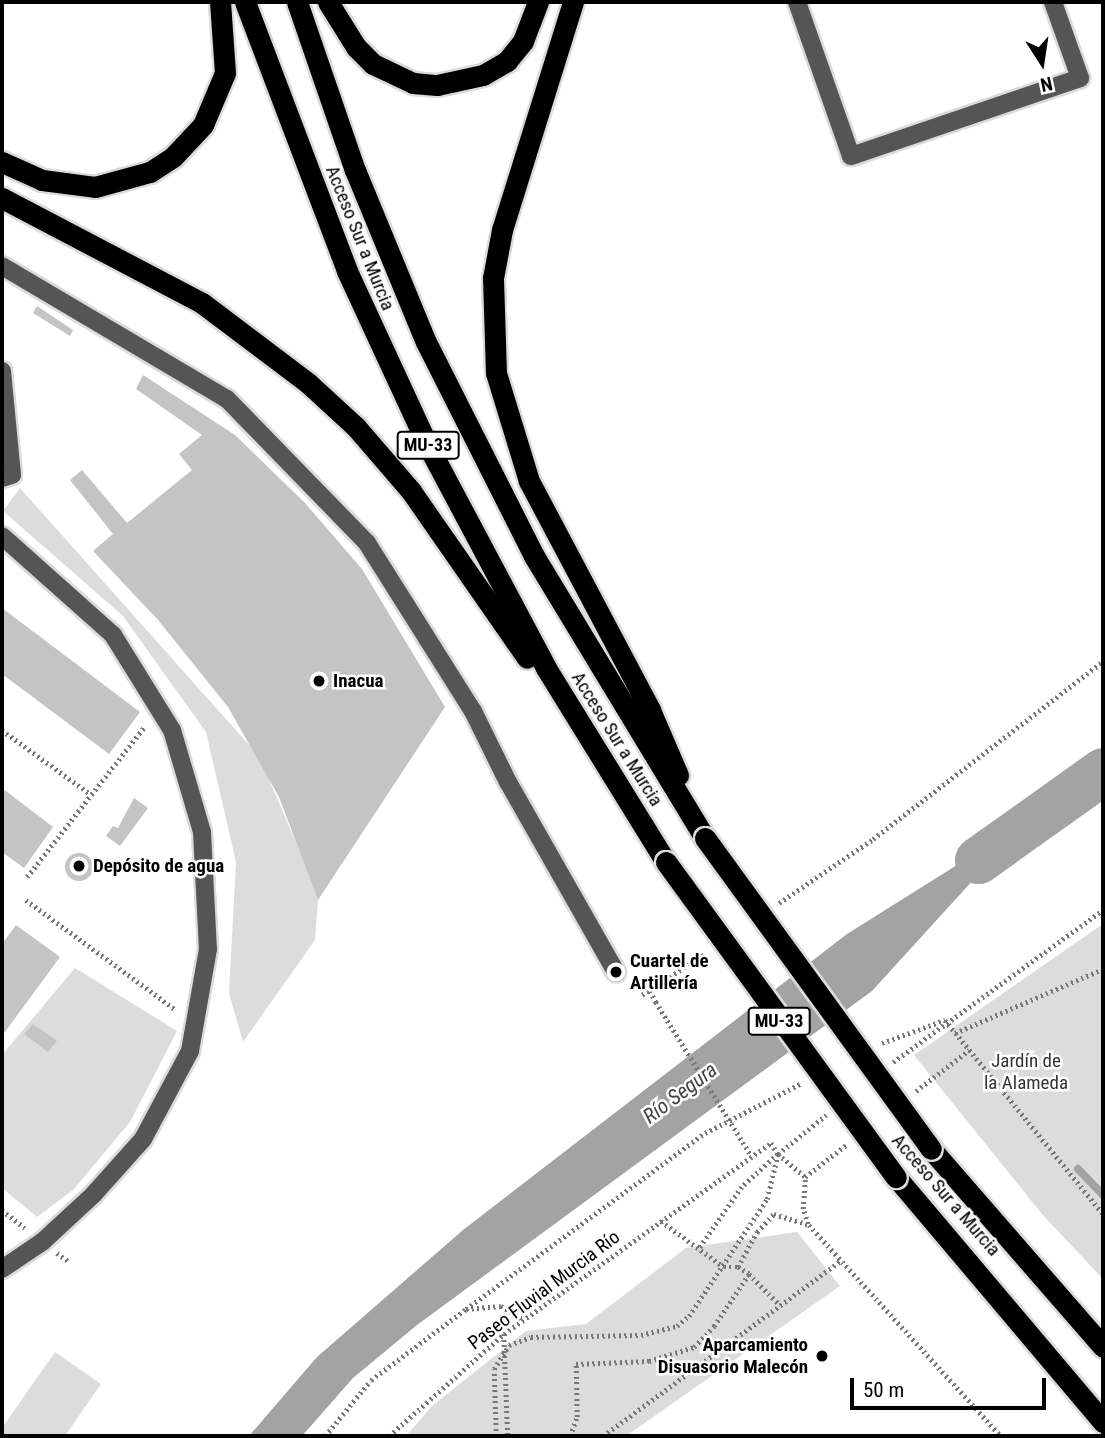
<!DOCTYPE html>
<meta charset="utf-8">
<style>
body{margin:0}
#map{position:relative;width:1105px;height:1438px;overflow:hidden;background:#fff;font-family:"Roboto Condensed",sans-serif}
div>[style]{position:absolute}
.green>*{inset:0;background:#dcdcdc}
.water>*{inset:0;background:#a3a3a3}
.stream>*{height:8px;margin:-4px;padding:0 4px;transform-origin:4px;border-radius:4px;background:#a3a3a3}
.river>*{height:47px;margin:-23.5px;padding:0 23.5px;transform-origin:23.5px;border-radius:23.5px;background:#a3a3a3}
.building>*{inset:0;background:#c4c4c4}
.round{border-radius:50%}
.path>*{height:4.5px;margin-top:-2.25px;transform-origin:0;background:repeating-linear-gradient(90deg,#777 0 2px,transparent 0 5.5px)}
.roads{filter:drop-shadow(2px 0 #dbdbdb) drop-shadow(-2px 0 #dbdbdb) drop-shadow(0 2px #dbdbdb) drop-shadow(0 -2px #dbdbdb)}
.minor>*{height:18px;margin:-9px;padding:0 9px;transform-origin:9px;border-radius:9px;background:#555}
.highway>*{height:21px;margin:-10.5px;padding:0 10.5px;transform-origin:10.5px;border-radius:10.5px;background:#000}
.path-bridge>*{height:4.5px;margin-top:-2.25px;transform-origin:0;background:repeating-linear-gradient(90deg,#777 0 2px,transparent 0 5.5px)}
.bridges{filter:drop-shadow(2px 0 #dbdbdb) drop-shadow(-2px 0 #dbdbdb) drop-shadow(0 2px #dbdbdb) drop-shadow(0 -2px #dbdbdb)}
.highway-bridge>*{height:21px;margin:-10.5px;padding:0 10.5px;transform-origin:10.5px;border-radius:10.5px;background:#000}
.dots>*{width:19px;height:19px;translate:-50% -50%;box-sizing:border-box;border:4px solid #fff;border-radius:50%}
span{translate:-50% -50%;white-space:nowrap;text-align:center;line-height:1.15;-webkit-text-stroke:5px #fff;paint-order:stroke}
.shield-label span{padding:2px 5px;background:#fff;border:2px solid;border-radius:5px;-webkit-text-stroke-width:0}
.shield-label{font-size:18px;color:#000;font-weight:700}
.street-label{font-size:19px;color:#000}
.poi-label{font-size:19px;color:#000;font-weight:700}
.left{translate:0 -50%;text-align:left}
.right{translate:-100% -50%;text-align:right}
.park-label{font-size:19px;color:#333}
.water-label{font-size:21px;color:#444;font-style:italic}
.frame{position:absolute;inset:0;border:4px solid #000;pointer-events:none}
.north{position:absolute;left:1007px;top:28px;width:70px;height:70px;-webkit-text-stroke:5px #fff;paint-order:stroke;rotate:168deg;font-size:19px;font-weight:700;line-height:28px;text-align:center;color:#000}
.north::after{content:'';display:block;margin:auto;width:24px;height:32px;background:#000;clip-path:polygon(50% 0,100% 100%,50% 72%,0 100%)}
.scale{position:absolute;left:850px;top:1378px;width:196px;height:32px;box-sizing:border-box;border:4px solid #000;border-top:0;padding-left:9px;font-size:21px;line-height:24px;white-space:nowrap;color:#000;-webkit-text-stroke:5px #fff;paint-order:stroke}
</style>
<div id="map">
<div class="green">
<i style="clip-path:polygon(20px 488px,259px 756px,300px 852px,318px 900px,315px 940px,243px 1042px,229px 993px,236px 862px,206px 732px,123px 616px,3px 511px)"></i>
<i style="clip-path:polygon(1103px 924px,1103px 1279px,1042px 1214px,914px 1055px)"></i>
<i style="clip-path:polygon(75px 968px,177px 1031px,130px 1122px,73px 1190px,37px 1217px,2px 1188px,2px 1055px)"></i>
<i style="clip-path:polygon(797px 1232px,840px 1286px,626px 1436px,406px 1436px,432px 1406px,526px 1331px,586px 1324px,686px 1248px)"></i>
<i style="clip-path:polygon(55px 1352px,101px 1384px,65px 1436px,2px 1436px,2px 1428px)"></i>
</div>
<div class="water">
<i style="clip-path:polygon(1027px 821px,872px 991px,417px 1325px,353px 1378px,302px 1436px,249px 1436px,317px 1357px,463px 1230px,847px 934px)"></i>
</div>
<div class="stream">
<i style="left:1078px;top:1169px;width:36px;rotate:46deg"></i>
</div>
<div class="river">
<i style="left:978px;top:860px;width:153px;rotate:-35.5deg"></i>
</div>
<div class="building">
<i style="clip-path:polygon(37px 306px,73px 330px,70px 336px,33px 313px)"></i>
<i style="clip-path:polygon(143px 375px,235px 435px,305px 503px,362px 569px,445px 707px,318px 900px,279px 797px,228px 707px,158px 620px,93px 551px,113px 534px,70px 480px,82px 470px,127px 523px,192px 470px,179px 454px,202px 435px,136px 389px)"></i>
<i style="clip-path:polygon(2px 608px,140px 712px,109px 754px,2px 674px)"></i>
<i style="clip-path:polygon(2px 788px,53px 827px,24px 868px,2px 852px)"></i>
<i style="clip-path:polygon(134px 798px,148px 808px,120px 846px,106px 836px,113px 826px,118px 828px)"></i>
<i class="round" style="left:65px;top:853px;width:28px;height:28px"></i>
<i style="clip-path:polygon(16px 925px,60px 957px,2px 1036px,2px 944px)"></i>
<i style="clip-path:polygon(33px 1024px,57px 1041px,48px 1052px,24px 1034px)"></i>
</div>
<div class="path">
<i style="left:2px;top:730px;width:109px;rotate:36deg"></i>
<i style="left:27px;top:877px;width:192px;rotate:-52deg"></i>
<i style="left:26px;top:900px;width:185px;rotate:36.2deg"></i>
<i style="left:779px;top:903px;width:114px;rotate:-34.2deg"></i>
<i style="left:873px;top:839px;width:291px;rotate:-37.7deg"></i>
<i style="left:650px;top:991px;width:13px;rotate:61deg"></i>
<i style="left:642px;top:995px;width:75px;rotate:-33.1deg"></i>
<i style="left:955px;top:1033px;width:161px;rotate:-23.4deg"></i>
<i style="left:882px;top:1043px;width:67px;rotate:-20.1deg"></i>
<i style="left:945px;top:1020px;width:250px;rotate:50.8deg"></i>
<i style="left:893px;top:1062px;width:259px;rotate:-35.9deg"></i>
<i style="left:916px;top:1091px;width:67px;rotate:-37.7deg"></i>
<i style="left:778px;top:1154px;width:35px;rotate:40deg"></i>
<i style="left:2px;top:1210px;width:29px;rotate:38deg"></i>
<i style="left:661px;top:1221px;width:78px;rotate:36.1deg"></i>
<i style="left:808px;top:1224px;width:16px;rotate:-108deg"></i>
<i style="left:803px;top:1209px;width:32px;rotate:-86deg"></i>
<i style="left:805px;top:1177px;width:52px;rotate:-38deg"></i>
<i style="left:57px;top:1253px;width:14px;rotate:36deg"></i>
<i style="left:724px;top:1267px;width:14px"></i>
<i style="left:738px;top:1267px;width:40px;rotate:-62deg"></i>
<i style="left:757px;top:1232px;width:25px;rotate:-47deg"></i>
<i style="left:774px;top:1214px;width:37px;rotate:17deg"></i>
<i style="left:809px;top:1225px;width:285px;rotate:47.7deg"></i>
<i style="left:749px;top:1274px;width:44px;rotate:45deg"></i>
<i style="left:466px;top:1309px;width:35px;rotate:-5deg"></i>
<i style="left:501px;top:1306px;width:27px;rotate:31deg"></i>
<i style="left:504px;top:1334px;width:102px;rotate:87.8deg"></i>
<i style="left:325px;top:1436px;width:72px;rotate:-50.6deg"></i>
<i style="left:371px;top:1380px;width:119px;rotate:-36.8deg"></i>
<i style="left:466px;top:1309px;width:297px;rotate:-36.4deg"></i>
<i style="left:705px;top:1133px;width:109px;rotate:-27.3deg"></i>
<i style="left:389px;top:1436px;width:154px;rotate:-41.6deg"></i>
<i style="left:504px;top:1334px;width:328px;rotate:-35.6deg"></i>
<i style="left:771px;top:1143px;width:13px;rotate:58deg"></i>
<i style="left:778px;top:1154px;width:49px;rotate:137.5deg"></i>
<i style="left:742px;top:1187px;width:77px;rotate:124.9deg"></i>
<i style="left:496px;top:1436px;width:67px;rotate:-91.7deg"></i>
<i style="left:494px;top:1369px;width:28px;rotate:-58deg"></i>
<i style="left:509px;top:1345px;width:23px;rotate:-20deg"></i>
<i style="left:531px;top:1337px;width:110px;rotate:-1deg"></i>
<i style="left:641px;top:1335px;width:37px;rotate:-14deg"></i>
<i style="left:677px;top:1326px;width:16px;rotate:-40deg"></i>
<i style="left:689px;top:1316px;width:141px;rotate:-56.3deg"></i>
<i style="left:767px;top:1199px;width:46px;rotate:-76.3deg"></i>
<i style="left:778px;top:1154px;width:62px;rotate:-39.1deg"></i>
<i style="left:570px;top:1436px;width:20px;rotate:-70deg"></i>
<i style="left:577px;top:1417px;width:53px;rotate:-91.1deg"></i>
<i style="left:576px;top:1364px;width:73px;rotate:-2.4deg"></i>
<i style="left:649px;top:1361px;width:47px;rotate:-17.3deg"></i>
<i style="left:694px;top:1347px;width:29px;rotate:-46deg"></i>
<i style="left:714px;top:1326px;width:63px;rotate:-56.1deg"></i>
<i style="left:749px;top:1274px;width:13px;rotate:-148deg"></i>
<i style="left:603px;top:1436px;width:295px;rotate:-36.4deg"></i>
</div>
<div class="roads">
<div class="minor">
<i style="left:797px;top:2px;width:163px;rotate:70.7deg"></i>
<i style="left:851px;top:156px;width:242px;rotate:-18.8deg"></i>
<i style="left:1080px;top:78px;width:81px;rotate:-109.6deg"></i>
<i style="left:2px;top:266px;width:261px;rotate:30.6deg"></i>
<i style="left:227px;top:399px;width:201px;rotate:45.8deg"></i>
<i style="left:367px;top:543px;width:199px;rotate:57.8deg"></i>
<i style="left:473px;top:711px;width:79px;rotate:63.8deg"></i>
<i style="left:508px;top:782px;width:219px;rotate:60.4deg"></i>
<i style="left:2px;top:371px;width:104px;rotate:84.5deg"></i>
<i style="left:12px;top:475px;width:10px;rotate:163deg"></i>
<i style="left:2px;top:536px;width:149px;rotate:41.7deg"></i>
<i style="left:113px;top:635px;width:112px;rotate:58.2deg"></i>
<i style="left:172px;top:730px;width:106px;rotate:73.6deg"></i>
<i style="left:202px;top:832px;width:117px;rotate:87.1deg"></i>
<i style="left:208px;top:949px;width:104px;rotate:100deg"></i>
<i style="left:190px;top:1051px;width:100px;rotate:118.1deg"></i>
<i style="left:143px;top:1139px;width:75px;rotate:131.8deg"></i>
<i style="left:93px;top:1195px;width:69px;rotate:137.3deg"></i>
<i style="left:42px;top:1242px;width:48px;rotate:146deg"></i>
</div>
<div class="highway">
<i style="left:245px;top:2px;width:288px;rotate:69.2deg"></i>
<i style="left:347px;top:271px;width:188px;rotate:65.2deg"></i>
<i style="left:426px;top:442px;width:256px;rotate:62deg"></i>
<i style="left:546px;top:668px;width:228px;rotate:58.3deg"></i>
<i style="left:297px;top:2px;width:178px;rotate:71deg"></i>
<i style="left:355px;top:170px;width:186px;rotate:67.6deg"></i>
<i style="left:426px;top:342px;width:240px;rotate:63.2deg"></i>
<i style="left:534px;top:556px;width:330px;rotate:58.8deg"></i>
<i style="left:328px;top:2px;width:53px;rotate:58.1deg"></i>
<i style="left:356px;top:47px;width:24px;rotate:45deg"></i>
<i style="left:373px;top:64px;width:44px;rotate:25.4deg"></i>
<i style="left:413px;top:83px;width:24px;rotate:5deg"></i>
<i style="left:437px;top:85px;width:47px;rotate:-12.3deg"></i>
<i style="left:483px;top:75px;width:28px;rotate:-30deg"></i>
<i style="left:507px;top:61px;width:26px;rotate:-51deg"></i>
<i style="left:523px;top:41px;width:42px;rotate:-69deg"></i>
<i style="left:573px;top:2px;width:239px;rotate:107.3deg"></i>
<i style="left:502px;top:230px;width:49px;rotate:100.6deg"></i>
<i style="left:493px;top:278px;width:95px;rotate:88.2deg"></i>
<i style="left:496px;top:373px;width:113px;rotate:73deg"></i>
<i style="left:529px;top:481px;width:259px;rotate:62.1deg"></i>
<i style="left:650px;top:710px;width:71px;rotate:66.7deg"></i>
<i style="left:2px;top:162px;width:44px;rotate:24.2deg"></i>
<i style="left:42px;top:180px;width:53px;rotate:7.5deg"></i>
<i style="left:95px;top:187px;width:57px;rotate:-15.3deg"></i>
<i style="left:150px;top:172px;width:27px;rotate:-33deg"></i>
<i style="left:173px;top:157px;width:44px;rotate:-46.8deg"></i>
<i style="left:203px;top:125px;width:56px;rotate:-67.1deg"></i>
<i style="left:225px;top:73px;width:71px;rotate:-94deg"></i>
<i style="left:2px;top:198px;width:226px;rotate:27.7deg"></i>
<i style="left:202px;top:303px;width:133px;rotate:37deg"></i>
<i style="left:308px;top:383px;width:65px;rotate:42.5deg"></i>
<i style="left:356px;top:427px;width:84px;rotate:49.3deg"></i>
<i style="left:411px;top:491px;width:203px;rotate:55.2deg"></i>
<i style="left:931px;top:1149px;width:262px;rotate:49deg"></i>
<i style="left:896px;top:1177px;width:321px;rotate:49.8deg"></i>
</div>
</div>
<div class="path-bridge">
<i style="left:656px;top:1002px;width:180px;rotate:58.2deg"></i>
</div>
<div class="bridges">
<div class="highway-bridge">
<i style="left:705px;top:838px;width:384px;rotate:54deg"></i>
<i style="left:666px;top:862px;width:390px;rotate:53.9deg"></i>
</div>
</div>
<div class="dots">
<i style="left:319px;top:681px;background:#000"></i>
<i style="left:79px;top:866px;background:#000"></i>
<i style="left:616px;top:972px;background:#000"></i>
<i style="left:822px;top:1356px;background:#000"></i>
</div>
<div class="shield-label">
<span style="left:428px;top:445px">MU-33</span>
<span style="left:779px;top:1021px">MU-33</span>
</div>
<div class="street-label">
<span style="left:360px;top:238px;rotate:68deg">Acceso Sur a Murcia</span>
<span style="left:617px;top:739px;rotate:58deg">Acceso Sur a Murcia</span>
<span style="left:946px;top:1195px;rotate:49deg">Acceso Sur a Murcia</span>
<span style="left:544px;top:1290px;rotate:-37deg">Paseo Fluvial Murcia Río</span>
</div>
<div class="poi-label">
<span class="left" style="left:333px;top:681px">Inacua</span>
<span class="left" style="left:93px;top:866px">Depósito de agua</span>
<span class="left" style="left:630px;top:972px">Cuartel de<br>Artillería</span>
<span class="right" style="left:808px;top:1356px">Aparcamiento<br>Disuasorio Malecón</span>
</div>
<div class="park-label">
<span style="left:1026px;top:1072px">Jardín de<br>la Alameda</span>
</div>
<div class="water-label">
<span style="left:680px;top:1093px;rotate:-37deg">Río Segura</span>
</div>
<div class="frame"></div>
<div class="north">N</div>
<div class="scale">50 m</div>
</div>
